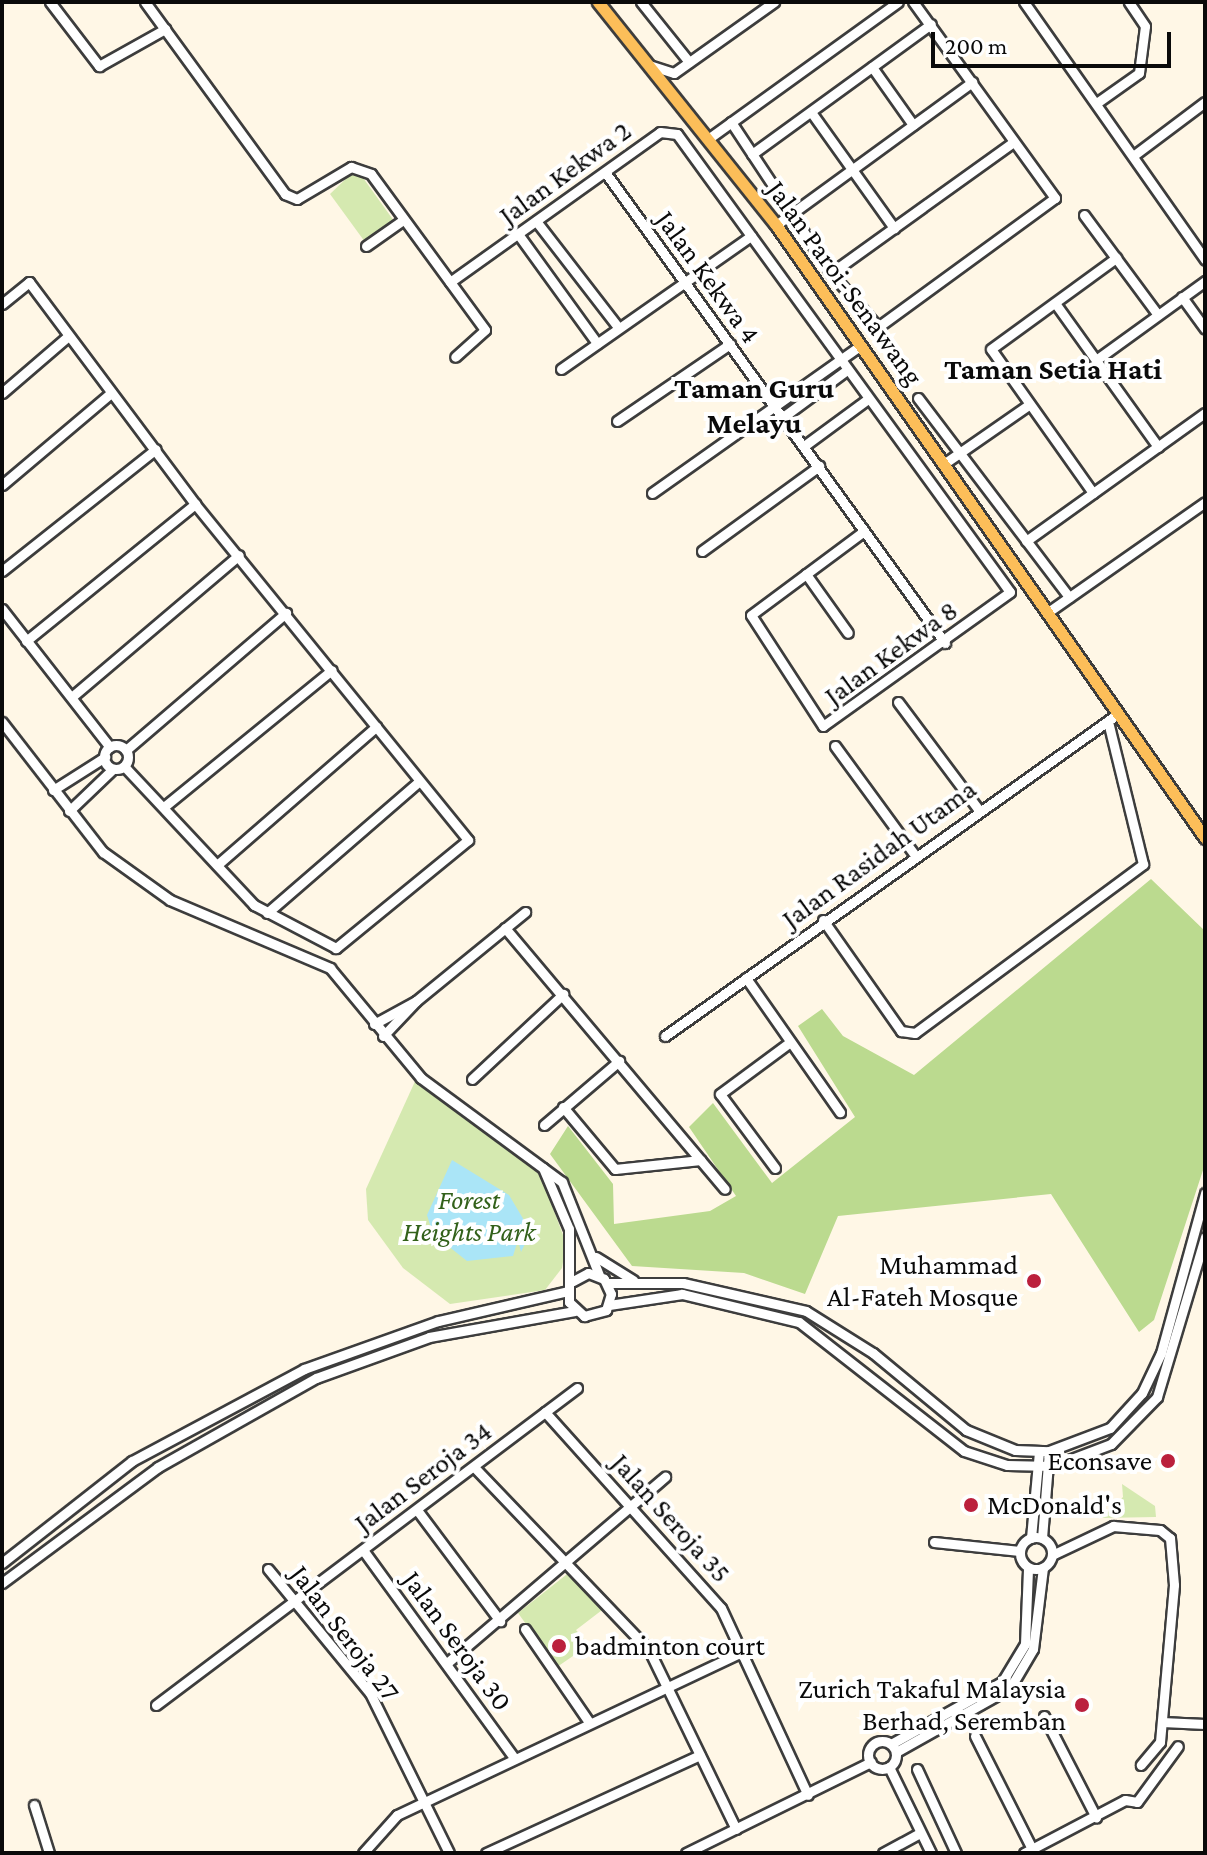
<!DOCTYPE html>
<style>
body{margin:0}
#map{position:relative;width:1207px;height:1855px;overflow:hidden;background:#fff7e6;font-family:"Crimson Pro",serif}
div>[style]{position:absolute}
.green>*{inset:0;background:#d5e9b0}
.forest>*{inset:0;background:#bbda8f}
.pitch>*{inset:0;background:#e6f0c2}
.round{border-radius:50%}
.water>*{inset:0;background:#aae5f7}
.roads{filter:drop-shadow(2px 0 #3d3d3d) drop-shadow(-2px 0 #3d3d3d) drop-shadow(0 2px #3d3d3d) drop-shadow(0 -2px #3d3d3d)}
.minor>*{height:9px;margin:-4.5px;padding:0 4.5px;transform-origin:4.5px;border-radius:4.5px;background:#fff}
.minor>.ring{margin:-4.5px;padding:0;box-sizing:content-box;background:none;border:9px solid #fff;border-radius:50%}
.major>*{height:11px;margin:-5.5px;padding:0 5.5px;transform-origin:5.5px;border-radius:5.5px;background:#fcbe59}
.dots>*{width:22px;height:22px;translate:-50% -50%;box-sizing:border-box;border:4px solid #fff;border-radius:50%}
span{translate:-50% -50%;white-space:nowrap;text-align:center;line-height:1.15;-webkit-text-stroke:8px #fff;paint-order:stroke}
.street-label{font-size:28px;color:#0a0a0a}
.park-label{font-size:28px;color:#32611a;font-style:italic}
.poi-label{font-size:28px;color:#0a0a0a}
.right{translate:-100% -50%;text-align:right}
.left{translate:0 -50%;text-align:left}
.neighbourhood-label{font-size:30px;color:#0a0a0a;font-weight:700}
.frame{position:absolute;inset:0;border:4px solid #0a0a0a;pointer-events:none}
.scale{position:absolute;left:931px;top:32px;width:240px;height:36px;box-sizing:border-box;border:4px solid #0a0a0a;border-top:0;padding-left:10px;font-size:24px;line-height:28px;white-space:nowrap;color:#0a0a0a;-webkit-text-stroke:6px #fff;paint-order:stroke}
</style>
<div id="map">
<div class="green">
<i style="clip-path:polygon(351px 174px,361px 175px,394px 221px,365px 242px,330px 194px)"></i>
<i style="clip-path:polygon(417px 1077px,538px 1168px,566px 1243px,562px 1268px,545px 1290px,450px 1304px,403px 1268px,368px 1220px,366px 1189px)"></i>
<i style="clip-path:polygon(1122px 1484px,1155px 1506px,1156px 1517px,1102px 1518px,1123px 1497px)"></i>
<i style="clip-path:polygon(571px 1571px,606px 1607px,576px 1630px,589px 1645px,557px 1667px,518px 1613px)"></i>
</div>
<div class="forest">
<i style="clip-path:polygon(1151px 879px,1205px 931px,1205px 1164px,1154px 1320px,1139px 1332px,1051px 1194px,838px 1216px,805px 1294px,744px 1273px,632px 1266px,550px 1154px,568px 1126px,613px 1184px,614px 1224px,710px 1211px,736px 1196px,689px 1127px,713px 1103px,772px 1183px,855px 1117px,798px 1026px,822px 1009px,843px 1036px,914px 1075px)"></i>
</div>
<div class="pitch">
<i class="round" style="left:548px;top:1635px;width:22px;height:22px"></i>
</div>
<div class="water">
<i style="clip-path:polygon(452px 1160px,509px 1195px,531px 1232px,521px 1252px,518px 1240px,513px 1256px,467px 1261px,433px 1234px,427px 1215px)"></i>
</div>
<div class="roads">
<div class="minor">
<i style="left:50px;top:2px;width:81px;rotate:52.6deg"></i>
<i style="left:99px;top:66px;width:76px;rotate:-29.3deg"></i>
<i style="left:145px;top:2px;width:238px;rotate:53.9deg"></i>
<i style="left:285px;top:194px;width:13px;rotate:23deg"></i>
<i style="left:297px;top:199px;width:63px;rotate:-30.7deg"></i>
<i style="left:351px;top:167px;width:21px;rotate:19deg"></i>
<i style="left:371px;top:174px;width:193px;rotate:53.8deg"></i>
<i style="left:485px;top:330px;width:40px;rotate:138deg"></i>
<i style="left:641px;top:2px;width:77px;rotate:51.3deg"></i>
<i style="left:1024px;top:2px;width:315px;rotate:54.9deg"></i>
<i style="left:649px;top:65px;width:26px;rotate:18deg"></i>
<i style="left:674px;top:73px;width:123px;rotate:-35.4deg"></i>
<i style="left:872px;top:67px;width:71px;rotate:54.7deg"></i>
<i style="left:1098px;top:102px;width:50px;rotate:-35.3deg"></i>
<i style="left:1139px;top:73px;width:47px;rotate:-82.7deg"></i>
<i style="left:1145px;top:26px;width:29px;rotate:-124deg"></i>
<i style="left:811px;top:112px;width:143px;rotate:54.4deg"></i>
<i style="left:731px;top:122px;width:181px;rotate:56.5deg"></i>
<i style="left:831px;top:273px;width:72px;rotate:49deg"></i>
<i style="left:878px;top:327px;width:219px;rotate:-36.1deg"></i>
<i style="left:1055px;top:198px;width:242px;rotate:-125.9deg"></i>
<i style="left:708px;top:139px;width:234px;rotate:-35.8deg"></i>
<i style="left:752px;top:154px;width:221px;rotate:-36deg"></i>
<i style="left:1133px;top:156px;width:90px;rotate:-36.9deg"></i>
<i style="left:605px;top:172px;width:581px;rotate:54.18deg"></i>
<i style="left:1084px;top:215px;width:124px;rotate:53.5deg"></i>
<i style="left:536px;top:221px;width:134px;rotate:52.3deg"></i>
<i style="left:776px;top:225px;width:243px;rotate:-36.1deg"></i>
<i style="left:518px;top:234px;width:135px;rotate:54.1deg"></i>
<i style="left:366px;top:246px;width:45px;rotate:-35.1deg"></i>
<i style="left:831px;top:273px;width:224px;rotate:-35.7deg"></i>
<i style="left:450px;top:282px;width:258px;rotate:-35.5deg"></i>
<i style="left:660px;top:132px;width:17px;rotate:7deg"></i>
<i style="left:677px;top:134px;width:566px;rotate:53.98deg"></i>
<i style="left:1010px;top:592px;width:230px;rotate:144.4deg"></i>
<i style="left:823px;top:726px;width:132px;rotate:-123deg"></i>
<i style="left:751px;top:615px;width:141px;rotate:-36.6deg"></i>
<i style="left:1182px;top:297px;width:39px;rotate:54deg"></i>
<i style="left:1055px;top:303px;width:177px;rotate:54.4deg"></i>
<i style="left:2px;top:304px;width:35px;rotate:-39deg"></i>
<i style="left:29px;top:282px;width:277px;rotate:53.2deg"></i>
<i style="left:195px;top:504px;width:433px;rotate:50.9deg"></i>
<i style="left:468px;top:840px;width:171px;rotate:140.7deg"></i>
<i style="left:336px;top:948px;width:93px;rotate:-152.3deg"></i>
<i style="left:254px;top:905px;width:190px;rotate:-133.1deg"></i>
<i style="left:1096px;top:360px;width:135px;rotate:-35.9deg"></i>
<i style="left:561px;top:369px;width:232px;rotate:-35deg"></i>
<i style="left:2px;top:393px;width:84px;rotate:-40.7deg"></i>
<i style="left:918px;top:398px;width:250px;rotate:52.8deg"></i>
<i style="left:783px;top:417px;width:79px;rotate:-36.3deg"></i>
<i style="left:617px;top:421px;width:137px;rotate:-34.3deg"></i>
<i style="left:804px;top:446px;width:79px;rotate:-36.3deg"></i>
<i style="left:945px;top:463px;width:103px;rotate:-34.8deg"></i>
<i style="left:2px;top:485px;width:143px;rotate:-40.2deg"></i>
<i style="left:652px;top:493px;width:256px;rotate:-35.3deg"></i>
<i style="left:1093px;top:493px;width:176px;rotate:-125.3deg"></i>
<i style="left:991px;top:349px;width:155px;rotate:-36.1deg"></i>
<i style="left:1026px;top:541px;width:220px;rotate:-35.6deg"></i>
<i style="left:702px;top:551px;width:145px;rotate:-36deg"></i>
<i style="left:2px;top:571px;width:196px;rotate:-38.4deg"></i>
<i style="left:806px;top:574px;width:72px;rotate:54.6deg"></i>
<i style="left:2px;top:609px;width:175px;rotate:52deg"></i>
<i style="left:1051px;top:610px;width:188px;rotate:-35deg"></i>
<i style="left:26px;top:641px;width:218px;rotate:-39deg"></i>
<i style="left:74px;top:695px;width:216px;rotate:-40.3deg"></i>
<i style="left:898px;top:702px;width:134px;rotate:53.2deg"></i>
<i style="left:2px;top:722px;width:165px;rotate:52.2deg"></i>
<i style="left:103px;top:852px;width:82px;rotate:35.6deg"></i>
<i style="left:170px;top:900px;width:174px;rotate:23deg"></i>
<i style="left:330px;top:968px;width:143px;rotate:50.4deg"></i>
<i style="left:421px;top:1078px;width:175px;rotate:36.4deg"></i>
<i style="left:562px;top:1182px;width:100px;rotate:68.3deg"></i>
<i class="ring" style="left:104px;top:745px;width:15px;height:15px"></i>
<i style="left:835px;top:746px;width:134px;rotate:53.8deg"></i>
<i style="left:126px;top:750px;width:211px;rotate:-40.6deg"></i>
<i style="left:53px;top:790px;width:62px;rotate:-32.4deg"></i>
<i style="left:165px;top:806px;width:215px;rotate:-39.2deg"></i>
<i style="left:69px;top:811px;width:61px;rotate:-43.7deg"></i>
<i style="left:217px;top:865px;width:211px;rotate:-41deg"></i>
<i style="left:267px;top:913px;width:200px;rotate:-40.9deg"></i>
<i style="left:823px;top:920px;width:136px;rotate:54.9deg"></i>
<i style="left:901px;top:1031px;width:14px;rotate:8deg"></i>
<i style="left:915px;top:1033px;width:284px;rotate:-36.5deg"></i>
<i style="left:1143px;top:864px;width:147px;rotate:-103.8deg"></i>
<i style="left:505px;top:928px;width:341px;rotate:49.9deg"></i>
<i style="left:746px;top:978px;width:164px;rotate:55deg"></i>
<i style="left:374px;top:1024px;width:48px;rotate:-28.7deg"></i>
<i style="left:416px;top:1001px;width:141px;rotate:-39.2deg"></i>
<i style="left:383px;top:1036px;width:48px;rotate:-46.7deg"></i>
<i style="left:665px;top:1036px;width:549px;rotate:-35.43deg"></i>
<i style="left:472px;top:1079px;width:125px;rotate:-43deg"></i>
<i style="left:563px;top:1107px;width:81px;rotate:50deg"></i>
<i style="left:615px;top:1169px;width:86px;rotate:-6deg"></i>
<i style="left:544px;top:1125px;width:99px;rotate:-40.5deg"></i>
<i style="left:543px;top:1168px;width:66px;rotate:66.9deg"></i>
<i style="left:569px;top:1229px;width:73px;rotate:90deg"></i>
<i style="left:569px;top:1302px;width:21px;rotate:43deg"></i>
<i style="left:584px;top:1316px;width:23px;rotate:-15deg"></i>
<i style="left:606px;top:1310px;width:17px;rotate:-73deg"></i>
<i style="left:611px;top:1294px;width:17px;rotate:-115deg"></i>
<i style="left:604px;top:1279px;width:17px;rotate:-159deg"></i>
<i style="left:588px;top:1273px;width:17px;rotate:152deg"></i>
<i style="left:775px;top:1168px;width:92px;rotate:-126.6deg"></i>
<i style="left:720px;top:1094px;width:86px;rotate:-36.5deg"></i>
<i style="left:596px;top:1257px;width:44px;rotate:31.9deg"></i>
<i style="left:608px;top:1283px;width:75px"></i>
<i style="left:683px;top:1283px;width:126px;rotate:12.8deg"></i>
<i style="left:806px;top:1311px;width:79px;rotate:32.1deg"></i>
<i style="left:873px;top:1353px;width:121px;rotate:39.6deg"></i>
<i style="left:966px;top:1430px;width:53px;rotate:22.2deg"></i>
<i style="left:1015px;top:1450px;width:34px;rotate:2deg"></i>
<i style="left:1049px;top:1451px;width:65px;rotate:-20.7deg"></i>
<i style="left:1110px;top:1428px;width:47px;rotate:-47.6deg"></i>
<i style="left:1142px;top:1393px;width:44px;rotate:-64.6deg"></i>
<i style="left:1161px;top:1353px;width:166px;rotate:-74.6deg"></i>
<i style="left:609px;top:1305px;width:74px;rotate:-8.6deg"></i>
<i style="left:682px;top:1294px;width:120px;rotate:13.5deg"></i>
<i style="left:799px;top:1322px;width:209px;rotate:38deg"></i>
<i style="left:964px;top:1451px;width:45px;rotate:18deg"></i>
<i style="left:1007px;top:1465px;width:46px;rotate:1.2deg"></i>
<i style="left:1053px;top:1466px;width:62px;rotate:-20.8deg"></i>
<i style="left:1111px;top:1444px;width:66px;rotate:-45.6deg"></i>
<i style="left:1157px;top:1397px;width:167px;rotate:-73.3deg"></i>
<i style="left:545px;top:1412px;width:263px;rotate:48.1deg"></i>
<i style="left:721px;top:1608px;width:206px;rotate:65.1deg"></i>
<i style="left:474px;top:1467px;width:253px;rotate:46.3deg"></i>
<i style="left:649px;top:1650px;width:199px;rotate:64.1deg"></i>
<i style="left:417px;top:1510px;width:139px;rotate:53.2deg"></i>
<i class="ring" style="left:1020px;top:1537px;width:23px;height:23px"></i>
<i style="left:1031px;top:1538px;width:87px;rotate:-84.7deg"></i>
<i style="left:1042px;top:1538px;width:87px;rotate:-85.4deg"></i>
<i style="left:934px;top:1542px;width:86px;rotate:6deg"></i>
<i style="left:363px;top:1550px;width:258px;rotate:54deg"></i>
<i style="left:1052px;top:1555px;width:68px;rotate:-25.4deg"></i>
<i style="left:1113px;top:1526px;width:47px;rotate:4.9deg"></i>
<i style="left:1160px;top:1530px;width:13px;rotate:39deg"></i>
<i style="left:1170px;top:1538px;width:47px;rotate:85.1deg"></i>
<i style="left:1174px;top:1585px;width:158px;rotate:95.1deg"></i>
<i style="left:1160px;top:1742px;width:30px;rotate:130deg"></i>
<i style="left:2px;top:1563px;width:165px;rotate:-38.1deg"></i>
<i style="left:132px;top:1461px;width:195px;rotate:-28.1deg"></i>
<i style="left:304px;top:1369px;width:142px;rotate:-19.7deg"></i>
<i style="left:438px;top:1321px;width:133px;rotate:-13deg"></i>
<i style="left:268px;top:1569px;width:161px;rotate:50.6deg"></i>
<i style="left:370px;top:1693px;width:178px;rotate:63.7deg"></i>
<i style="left:2px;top:1583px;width:194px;rotate:-36.6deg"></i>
<i style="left:158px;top:1467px;width:181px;rotate:-29.4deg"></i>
<i style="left:316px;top:1378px;width:120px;rotate:-19.9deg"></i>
<i style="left:429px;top:1337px;width:148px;rotate:-10.1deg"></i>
<i style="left:525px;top:1629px;width:113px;rotate:55.5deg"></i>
<i style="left:447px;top:1663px;width:287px;rotate:-40.5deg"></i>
<i style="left:156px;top:1705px;width:527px;rotate:-36.98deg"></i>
<i style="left:1044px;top:1716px;width:114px;rotate:62.8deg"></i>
<i style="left:1162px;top:1722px;width:43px;rotate:2.7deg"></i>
<i style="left:975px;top:1736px;width:127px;rotate:63.2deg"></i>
<i class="ring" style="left:868px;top:1741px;width:19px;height:19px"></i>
<i style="left:891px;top:1744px;width:127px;rotate:-29.2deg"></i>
<i style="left:1002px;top:1682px;width:44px;rotate:-58.8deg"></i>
<i style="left:1025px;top:1644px;width:76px;rotate:-87.7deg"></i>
<i style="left:896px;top:1752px;width:131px;rotate:-29.3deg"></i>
<i style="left:1010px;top:1688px;width:45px;rotate:-59.5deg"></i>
<i style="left:1033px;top:1649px;width:82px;rotate:-83deg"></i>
<i style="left:889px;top:1767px;width:96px;rotate:64deg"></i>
<i style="left:917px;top:1769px;width:93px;rotate:65.1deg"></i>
<i style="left:34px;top:1805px;width:50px;rotate:72.6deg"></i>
<i style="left:363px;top:1853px;width:51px;rotate:-48.2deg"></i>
<i style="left:397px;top:1815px;width:378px;rotate:-25.3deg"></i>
<i style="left:486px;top:1853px;width:235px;rotate:-24.6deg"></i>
<i style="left:686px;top:1853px;width:206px;rotate:-26.2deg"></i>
<i style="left:883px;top:1853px;width:42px;rotate:-28.4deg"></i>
<i style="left:1024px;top:1853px;width:114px;rotate:-27.7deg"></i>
<i style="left:1125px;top:1800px;width:12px;rotate:9deg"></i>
<i style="left:1137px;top:1802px;width:69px;rotate:-53.8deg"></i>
</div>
<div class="major">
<i style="left:598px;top:2px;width:285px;rotate:51.4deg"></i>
<i style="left:776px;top:225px;width:748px;rotate:55.01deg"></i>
</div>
</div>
<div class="dots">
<i style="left:1034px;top:1281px;background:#bb203d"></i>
<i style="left:1168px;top:1461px;background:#bb203d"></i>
<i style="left:971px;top:1505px;background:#bb203d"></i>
<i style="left:559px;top:1646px;background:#bb203d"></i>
<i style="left:1082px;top:1705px;background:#bb203d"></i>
</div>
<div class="street-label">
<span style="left:565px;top:173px;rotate:-36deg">Jalan Kekwa 2</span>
<span style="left:708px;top:277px;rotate:54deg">Jalan Kekwa 4</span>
<span style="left:845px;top:283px;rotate:54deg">Jalan Paroi-Senawang</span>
<span style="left:891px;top:653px;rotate:-36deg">Jalan Kekwa 8</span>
<span style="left:879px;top:854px;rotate:-36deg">Jalan Rasidah Utama</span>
<span style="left:423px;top:1477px;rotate:-37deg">Jalan Seroja 34</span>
<span style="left:671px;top:1518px;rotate:48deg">Jalan Seroja 35</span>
<span style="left:345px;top:1633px;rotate:53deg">Jalan Seroja 27</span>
<span style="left:457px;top:1641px;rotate:54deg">Jalan Seroja 30</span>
</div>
<div class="park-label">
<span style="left:469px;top:1216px">Forest<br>Heights Park</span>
</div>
<div class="poi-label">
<span class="right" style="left:1018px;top:1281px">Muhammad<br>Al-Fateh Mosque</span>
<span class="right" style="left:1152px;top:1461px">Econsave</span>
<span class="left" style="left:987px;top:1505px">McDonald's</span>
<span class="left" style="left:575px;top:1646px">badminton court</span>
<span class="right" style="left:1066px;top:1705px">Zurich Takaful Malaysia<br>Berhad, Seremban</span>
</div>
<div class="neighbourhood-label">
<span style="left:1053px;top:369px">Taman Setia Hati</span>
<span style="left:754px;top:405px">Taman Guru<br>Melayu</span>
</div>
<div class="frame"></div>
<div class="scale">200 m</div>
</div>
